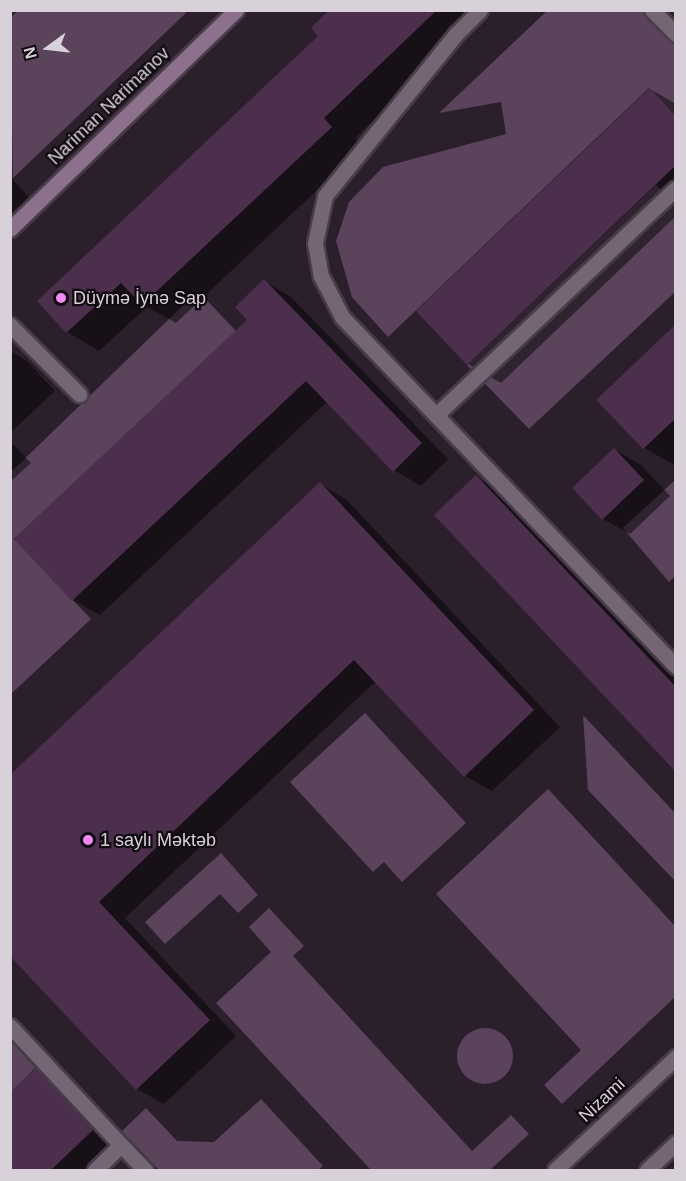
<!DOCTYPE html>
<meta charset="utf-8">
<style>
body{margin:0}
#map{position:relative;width:686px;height:1181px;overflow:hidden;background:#2c1f2c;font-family:Helvetica,sans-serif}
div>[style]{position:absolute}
.green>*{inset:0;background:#5a435b}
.round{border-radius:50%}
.shadow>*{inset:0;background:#0007}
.building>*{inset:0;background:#4c2e4d}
.roads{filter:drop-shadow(2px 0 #473d48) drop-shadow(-2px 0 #473d48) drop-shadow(0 2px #473d48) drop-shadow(0 -2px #473d48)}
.service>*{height:15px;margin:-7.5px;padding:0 7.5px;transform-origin:7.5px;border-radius:7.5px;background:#756675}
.tertiary>*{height:15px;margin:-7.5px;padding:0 7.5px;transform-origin:7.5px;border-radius:7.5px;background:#756675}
.secondary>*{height:15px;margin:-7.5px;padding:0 7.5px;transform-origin:7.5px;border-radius:7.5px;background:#8c708c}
.dots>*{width:16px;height:16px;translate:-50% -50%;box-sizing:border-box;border:3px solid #110b11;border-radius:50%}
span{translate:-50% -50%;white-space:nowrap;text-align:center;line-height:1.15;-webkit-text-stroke:4.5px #110b11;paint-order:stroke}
.street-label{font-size:18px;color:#d9d1da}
.poi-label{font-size:18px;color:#d9d1da}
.left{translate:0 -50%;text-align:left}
.frame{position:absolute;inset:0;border:12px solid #d9d1da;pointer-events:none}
.north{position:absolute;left:18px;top:18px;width:60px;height:60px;-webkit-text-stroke:4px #110b11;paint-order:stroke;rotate:255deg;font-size:16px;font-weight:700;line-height:24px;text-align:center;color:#d9d1da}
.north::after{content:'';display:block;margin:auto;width:21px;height:27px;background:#d9d1da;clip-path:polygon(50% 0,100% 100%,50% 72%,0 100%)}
</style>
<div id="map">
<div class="green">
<i style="clip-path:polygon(18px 11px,18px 10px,188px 11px,13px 178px,10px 18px)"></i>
<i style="clip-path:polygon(547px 11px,663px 11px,675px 22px,675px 115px,649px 88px,388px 337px,352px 297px,336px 241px,349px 202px,383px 167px,506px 134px,501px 102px,439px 113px)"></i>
<i style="clip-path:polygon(656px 185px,675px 206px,675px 292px,529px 429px,467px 365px)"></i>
<i style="clip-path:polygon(198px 291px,236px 331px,14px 539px,91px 619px,11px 694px,11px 472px)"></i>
<i style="clip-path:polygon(675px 480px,675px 576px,669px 582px,623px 528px)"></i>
<i style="clip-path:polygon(365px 713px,466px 823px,402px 882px,384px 862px,373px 872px,290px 782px)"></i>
<i style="clip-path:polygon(583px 715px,675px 813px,675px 881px,588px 790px)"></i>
<i style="clip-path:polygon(548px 789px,676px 927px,675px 997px,562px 1104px,544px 1085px,581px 1050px,436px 894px)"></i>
<i style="clip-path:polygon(221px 853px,258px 895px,238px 913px,220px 894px,165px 944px,145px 922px)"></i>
<i style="clip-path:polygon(269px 908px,304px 946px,293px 956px,472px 1151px,511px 1115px,529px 1134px,490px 1170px,371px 1170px,216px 1003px,271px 952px,249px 927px)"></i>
<i class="round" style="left:457px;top:1028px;width:56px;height:56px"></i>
<i style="clip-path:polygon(11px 1040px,36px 1067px,11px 1092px)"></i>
<i style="clip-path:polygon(261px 1099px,323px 1166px,318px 1170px,159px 1170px,122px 1131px,146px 1108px,177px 1141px,214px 1142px)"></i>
</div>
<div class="shadow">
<i style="clip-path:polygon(331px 10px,489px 10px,355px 138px,363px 147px,176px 323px,147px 307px,99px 351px,67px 332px,320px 36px)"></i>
<i style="clip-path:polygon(650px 89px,676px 104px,676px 216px,501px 383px,468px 364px,418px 311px)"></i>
<i style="clip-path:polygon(10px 177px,29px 197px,10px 215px)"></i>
<i style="clip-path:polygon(265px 281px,291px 297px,448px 459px,421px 486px,394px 470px,328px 401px,100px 615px,73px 600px,249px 320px)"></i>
<i style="clip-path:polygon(676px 327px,676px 466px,644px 448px,599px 400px)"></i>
<i style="clip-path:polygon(10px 351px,27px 361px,55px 391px,10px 433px)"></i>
<i style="clip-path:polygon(10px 441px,31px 463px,10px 482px)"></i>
<i style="clip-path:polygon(614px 449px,641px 465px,670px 496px,630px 534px,603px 519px)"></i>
<i style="clip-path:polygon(476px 477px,492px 486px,676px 680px,676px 763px,663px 756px)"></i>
<i style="clip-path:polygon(320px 484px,347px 500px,560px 727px,492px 791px,465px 776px,376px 681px,125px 918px,236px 1036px,164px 1104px,137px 1089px,10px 954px)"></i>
<i style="clip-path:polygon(36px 1070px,68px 1088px,125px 1149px,103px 1170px,10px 1170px,10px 1094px)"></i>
</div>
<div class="building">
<i style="clip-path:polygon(329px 10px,437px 10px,324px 118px,332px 127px,142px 305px,121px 283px,66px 333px,37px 301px,318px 36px,311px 28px)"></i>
<i style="clip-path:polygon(650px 88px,675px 115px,675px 166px,467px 365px,416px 311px)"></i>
<i style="clip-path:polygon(264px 279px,422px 443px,393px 472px,306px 381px,72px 601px,14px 539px,247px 320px,235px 307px)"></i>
<i style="clip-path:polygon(675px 325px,675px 419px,643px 449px,596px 400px)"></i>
<i style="clip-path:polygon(614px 448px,644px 480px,602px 520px,572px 488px)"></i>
<i style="clip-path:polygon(476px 475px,675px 686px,675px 771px,434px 515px)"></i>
<i style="clip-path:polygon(320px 482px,534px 710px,464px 777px,354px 660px,99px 902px,210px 1020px,136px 1090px,10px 956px,10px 775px)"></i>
<i style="clip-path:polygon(36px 1068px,93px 1130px,51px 1170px,10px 1170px,10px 1092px)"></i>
</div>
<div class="roads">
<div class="service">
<i style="left:480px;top:10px;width:34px;rotate:135deg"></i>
<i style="left:456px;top:34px;width:208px;rotate:129deg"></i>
<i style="left:325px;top:196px;width:48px;rotate:102deg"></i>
<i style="left:315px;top:243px;width:34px;rotate:80deg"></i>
<i style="left:321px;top:276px;width:46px;rotate:62.9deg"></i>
<i style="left:342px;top:317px;width:483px;rotate:46.3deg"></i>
<i style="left:652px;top:10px;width:34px;rotate:45deg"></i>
<i style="left:10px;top:325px;width:98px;rotate:45deg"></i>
<i style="left:436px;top:415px;width:330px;rotate:-43.4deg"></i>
<i style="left:10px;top:1026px;width:163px;rotate:47deg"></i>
<i style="left:95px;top:1170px;width:36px;rotate:-44deg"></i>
<i style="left:121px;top:1145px;width:35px;rotate:46deg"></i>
</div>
<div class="tertiary">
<i style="left:555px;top:1170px;width:166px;rotate:-43deg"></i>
<i style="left:647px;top:1170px;width:40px;rotate:-43deg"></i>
</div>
<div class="secondary">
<i style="left:10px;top:229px;width:315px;rotate:-44.1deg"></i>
</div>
</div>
<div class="dots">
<i style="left:61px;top:298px;background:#f08bf6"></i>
<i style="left:88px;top:840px;background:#f08bf6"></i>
</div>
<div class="street-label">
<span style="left:109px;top:106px;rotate:-44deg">Nariman Narimanov</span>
<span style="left:602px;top:1100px;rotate:-43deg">Nizami</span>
</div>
<div class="poi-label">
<span class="left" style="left:73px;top:298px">Düymə İynə Sap</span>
<span class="left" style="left:100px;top:840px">1 saylı Məktəb</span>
</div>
<div class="frame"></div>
<div class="north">N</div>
</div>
